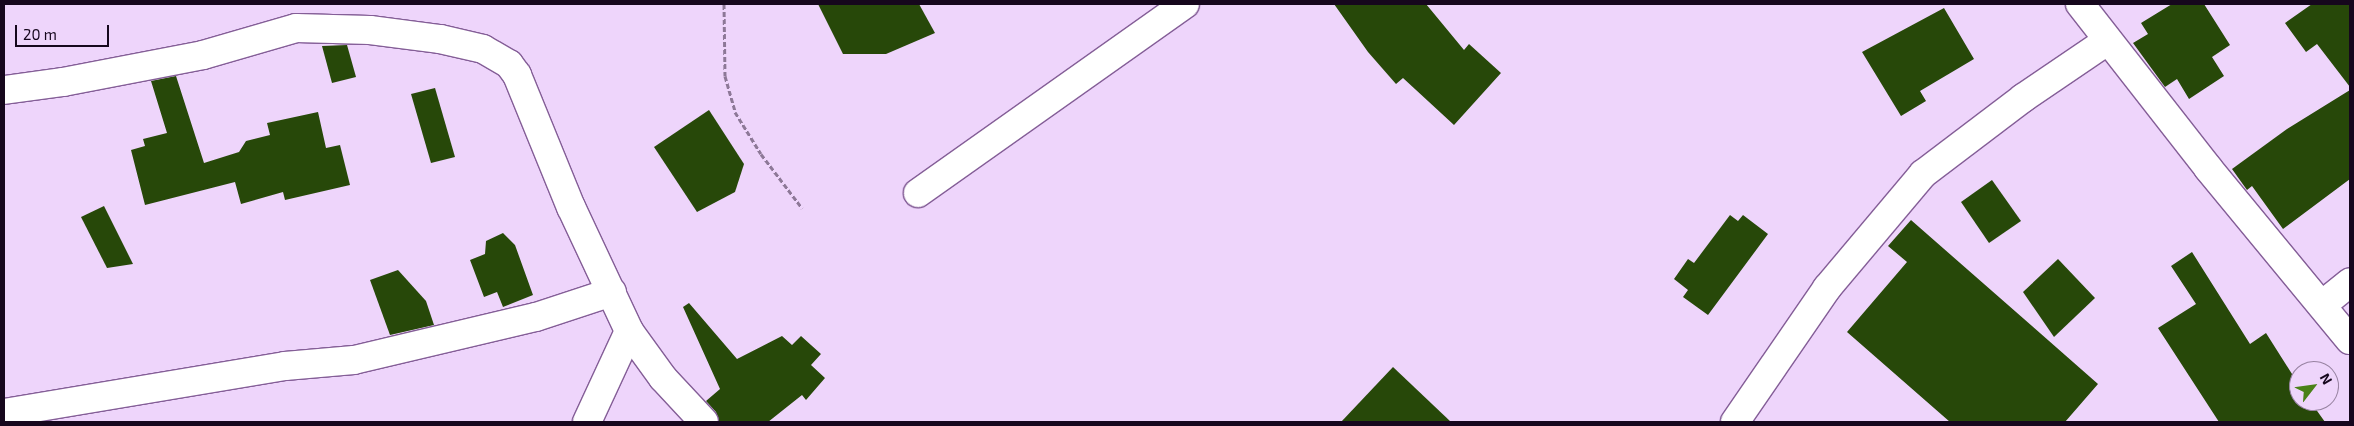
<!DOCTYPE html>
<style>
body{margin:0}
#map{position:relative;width:2354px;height:426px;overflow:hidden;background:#eed5fb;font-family:"Exo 2",sans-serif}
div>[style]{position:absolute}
.building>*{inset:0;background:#274809}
.path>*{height:3px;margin-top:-1.5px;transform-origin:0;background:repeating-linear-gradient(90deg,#8d7897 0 5px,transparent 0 7.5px)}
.roads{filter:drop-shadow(1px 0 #845e97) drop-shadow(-1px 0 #845e97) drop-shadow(0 1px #845e97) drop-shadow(0 -1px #845e97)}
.minor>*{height:28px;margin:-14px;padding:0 14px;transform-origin:14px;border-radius:14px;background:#fff}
span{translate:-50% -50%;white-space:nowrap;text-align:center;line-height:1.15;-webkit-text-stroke:5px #eed5fb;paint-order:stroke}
.frame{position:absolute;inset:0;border:5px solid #16071d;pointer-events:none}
.north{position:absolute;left:2289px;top:361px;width:50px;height:50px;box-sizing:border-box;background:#eed5fb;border:1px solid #9883a2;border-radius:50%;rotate:60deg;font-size:14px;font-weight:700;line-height:20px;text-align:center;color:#16071d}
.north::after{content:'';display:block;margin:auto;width:18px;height:22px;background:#4a8118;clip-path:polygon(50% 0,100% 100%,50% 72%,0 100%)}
.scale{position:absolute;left:15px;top:25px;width:94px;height:22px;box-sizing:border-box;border:2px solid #16071d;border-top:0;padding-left:6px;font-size:15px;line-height:18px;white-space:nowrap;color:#16071d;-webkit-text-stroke:4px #eed5fb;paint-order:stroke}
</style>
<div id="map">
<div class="building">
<i style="clip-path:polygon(818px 4px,919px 4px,935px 33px,886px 54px,843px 54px)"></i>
<i style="clip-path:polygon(1334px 4px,1426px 4px,1464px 50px,1469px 44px,1501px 73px,1454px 125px,1403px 78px,1396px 84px,1368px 52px)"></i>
<i style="clip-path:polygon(2172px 4px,2204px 4px,2230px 45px,2212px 57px,2224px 76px,2189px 99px,2177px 79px,2165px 87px,2133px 43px,2148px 34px,2141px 23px)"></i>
<i style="clip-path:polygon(2312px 4px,2350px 4px,2350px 87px,2317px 44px,2306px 52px,2285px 23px)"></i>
<i style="clip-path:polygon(1944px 8px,1974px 59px,1920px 91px,1926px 101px,1901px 116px,1862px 52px)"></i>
<i style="clip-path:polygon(347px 45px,356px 77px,332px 83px,322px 46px)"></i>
<i style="clip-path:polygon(176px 76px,204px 163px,239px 152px,246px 141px,270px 135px,267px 123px,318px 112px,326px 148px,340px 145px,350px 185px,285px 200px,283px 192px,241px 204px,235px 182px,145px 205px,131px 150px,145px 146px,143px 139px,167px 133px,151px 81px)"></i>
<i style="clip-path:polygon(435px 88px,455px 157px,431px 163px,411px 94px)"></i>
<i style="clip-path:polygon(2350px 90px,2350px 179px,2283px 229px,2252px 186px,2247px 190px,2232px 169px,2287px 129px)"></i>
<i style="clip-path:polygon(709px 110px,744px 164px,735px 192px,697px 212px,654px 147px)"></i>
<i style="clip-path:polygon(1992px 180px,2021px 221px,1989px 243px,1961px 202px)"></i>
<i style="clip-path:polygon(104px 206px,133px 264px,107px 268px,81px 217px)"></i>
<i style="clip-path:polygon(1730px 215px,1738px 221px,1743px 215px,1768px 234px,1708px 315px,1683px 297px,1688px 290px,1674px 279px,1688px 259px,1694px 263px)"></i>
<i style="clip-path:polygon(1911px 220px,2098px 384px,2065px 422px,1950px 422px,1847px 332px,1907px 262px,1888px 246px)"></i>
<i style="clip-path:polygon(503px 233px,515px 245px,533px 295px,503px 307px,497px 292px,484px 297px,470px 260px,485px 254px,486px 241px)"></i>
<i style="clip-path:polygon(2192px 252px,2250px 344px,2266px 333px,2299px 385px,2299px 401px,2310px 401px,2325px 422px,2219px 422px,2158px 328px,2196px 304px,2171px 266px)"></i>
<i style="clip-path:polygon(2058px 259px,2095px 298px,2054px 337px,2023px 292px)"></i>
<i style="clip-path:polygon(398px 270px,426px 301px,434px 325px,390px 335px,370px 280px)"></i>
<i style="clip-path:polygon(689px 303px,737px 359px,782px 336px,792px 345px,801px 336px,821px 354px,811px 365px,825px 378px,806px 400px,802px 395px,768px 422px,719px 422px,716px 412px,706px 401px,720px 389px,683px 307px)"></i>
<i style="clip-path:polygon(1393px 367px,1451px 422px,1341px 422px)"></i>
</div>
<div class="path">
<i style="left:724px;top:4px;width:72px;rotate:89.2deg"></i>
<i style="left:725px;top:76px;width:37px;rotate:74deg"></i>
<i style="left:735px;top:112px;width:49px;rotate:58.2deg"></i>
<i style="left:761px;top:154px;width:68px;rotate:52.8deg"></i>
</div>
<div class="roads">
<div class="minor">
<i style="left:2080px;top:4px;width:208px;rotate:52deg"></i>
<i style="left:2208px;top:168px;width:223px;rotate:50.5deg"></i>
<i style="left:4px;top:90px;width:60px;rotate:-7.7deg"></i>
<i style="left:63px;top:82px;width:143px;rotate:-10.9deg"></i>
<i style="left:203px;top:55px;width:97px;rotate:-16.2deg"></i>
<i style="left:296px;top:28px;width:74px;rotate:1.5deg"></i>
<i style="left:370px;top:30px;width:71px;rotate:7.3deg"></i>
<i style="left:440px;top:39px;width:44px;rotate:13.1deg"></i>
<i style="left:483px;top:49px;width:30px;rotate:30deg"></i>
<i style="left:509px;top:64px;width:14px;rotate:54deg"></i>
<i style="left:517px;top:75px;width:143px;rotate:67.8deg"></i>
<i style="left:571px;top:207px;width:137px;rotate:64.9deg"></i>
<i style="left:629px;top:331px;width:58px;rotate:54.1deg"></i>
<i style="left:663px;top:378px;width:60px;rotate:47deg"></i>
<i style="left:918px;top:193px;width:327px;rotate:-35.3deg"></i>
<i style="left:2322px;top:305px;width:36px;rotate:-39deg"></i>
<i style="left:4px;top:413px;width:285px;rotate:-9.5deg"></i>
<i style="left:285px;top:366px;width:69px;rotate:-5deg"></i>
<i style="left:354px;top:360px;width:187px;rotate:-13.3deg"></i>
<i style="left:536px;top:317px;width:80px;rotate:-18.2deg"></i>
<i style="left:587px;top:422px;width:100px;rotate:-65.2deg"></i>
<i style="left:1735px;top:422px;width:163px;rotate:-55.5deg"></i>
<i style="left:1827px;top:288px;width:149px;rotate:-49.9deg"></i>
<i style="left:1923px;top:174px;width:126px;rotate:-37.2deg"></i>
<i style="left:2023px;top:98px;width:102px;rotate:-34.2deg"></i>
</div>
</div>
<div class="frame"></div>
<div class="north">N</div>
<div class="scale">20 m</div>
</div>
